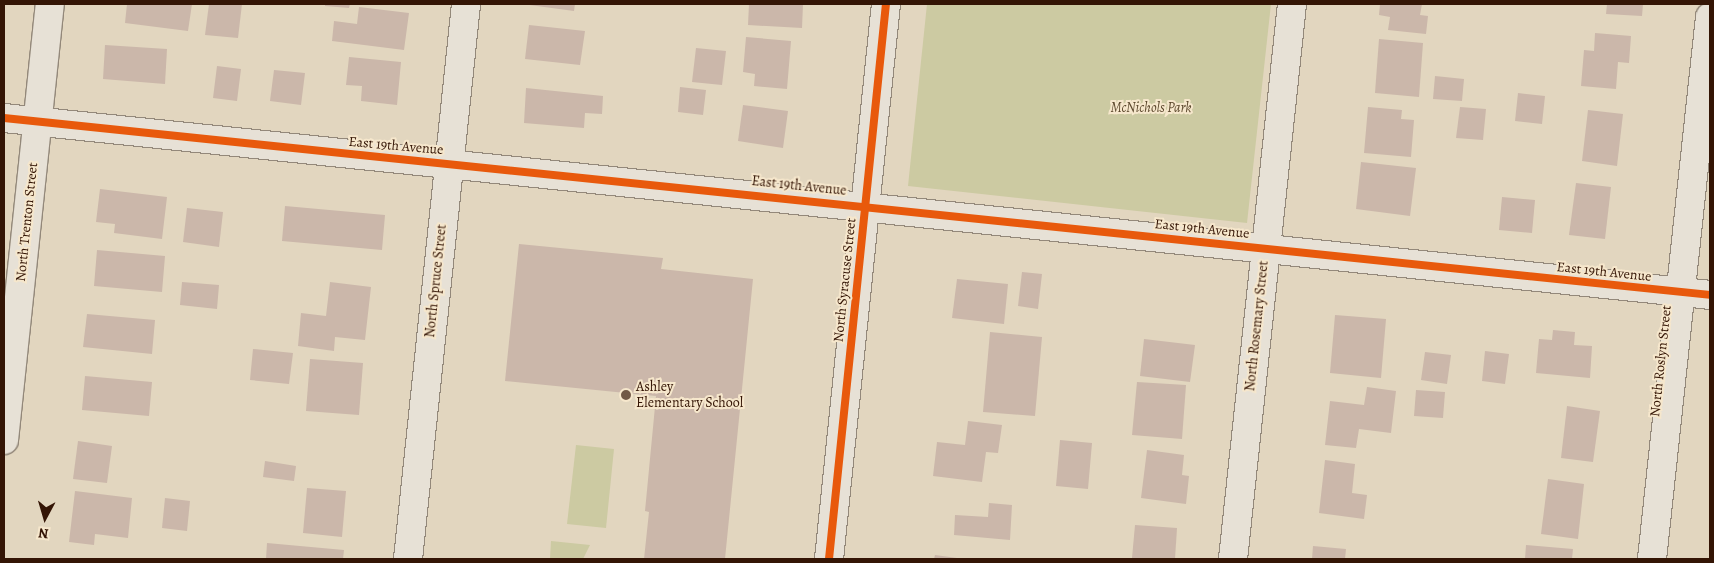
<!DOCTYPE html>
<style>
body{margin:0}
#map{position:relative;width:1714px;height:563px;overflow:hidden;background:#e2d6bf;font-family:Alegreya,serif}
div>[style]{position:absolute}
.green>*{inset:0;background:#cccaa2}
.building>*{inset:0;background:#cbb7aa}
.roads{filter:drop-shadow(1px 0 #93887a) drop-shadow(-1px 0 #93887a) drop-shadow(0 1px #93887a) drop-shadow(0 -1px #93887a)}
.minor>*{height:28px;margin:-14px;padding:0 14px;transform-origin:14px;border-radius:14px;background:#e7e1d6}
.cycleway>*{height:8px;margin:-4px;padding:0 4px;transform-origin:4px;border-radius:4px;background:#e8590c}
.dots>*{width:14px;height:14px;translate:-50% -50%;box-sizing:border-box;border:2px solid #f6e7cc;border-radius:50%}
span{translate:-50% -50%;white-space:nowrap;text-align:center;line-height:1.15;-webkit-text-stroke:4px #f6e7cc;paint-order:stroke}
.park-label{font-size:14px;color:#5c482d;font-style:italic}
.street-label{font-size:14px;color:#341505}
.poi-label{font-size:14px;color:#341505}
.left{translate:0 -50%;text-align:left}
.frame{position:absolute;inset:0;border:5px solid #341505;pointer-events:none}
.north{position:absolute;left:20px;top:493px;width:50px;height:50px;-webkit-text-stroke:4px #f6e7cc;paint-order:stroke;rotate:186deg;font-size:14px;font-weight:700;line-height:20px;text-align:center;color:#341505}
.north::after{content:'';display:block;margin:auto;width:18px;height:22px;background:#341505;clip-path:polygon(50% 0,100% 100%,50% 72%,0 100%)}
</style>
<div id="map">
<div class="green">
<i style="clip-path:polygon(927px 4px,1271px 4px,1247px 223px,908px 186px)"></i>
<i style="clip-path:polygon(576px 445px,614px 449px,606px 528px,567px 524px)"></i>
<i style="clip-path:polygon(551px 541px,590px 545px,583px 559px,550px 559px)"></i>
</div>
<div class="building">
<i style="clip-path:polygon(127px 4px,192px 4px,188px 31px,125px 23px)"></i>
<i style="clip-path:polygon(209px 4px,242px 4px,238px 38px,205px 35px)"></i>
<i style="clip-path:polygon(325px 4px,350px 4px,349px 8px,325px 6px)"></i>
<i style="clip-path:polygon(522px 4px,575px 4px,574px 11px)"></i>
<i style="clip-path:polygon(749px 4px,803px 4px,802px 28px,748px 25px)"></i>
<i style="clip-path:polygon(1380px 4px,1422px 4px,1420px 15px,1428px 16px,1426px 34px,1388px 30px,1390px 17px,1379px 15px)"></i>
<i style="clip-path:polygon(1607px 4px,1643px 4px,1642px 16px,1606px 14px)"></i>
<i style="clip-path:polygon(359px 7px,409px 13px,404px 50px,332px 41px,334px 21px,357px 24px)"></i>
<i style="clip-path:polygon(529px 25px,585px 31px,580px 65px,525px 59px)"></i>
<i style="clip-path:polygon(1595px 33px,1631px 36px,1629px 63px,1618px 62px,1616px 89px,1581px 86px,1584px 50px,1594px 51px)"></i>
<i style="clip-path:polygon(746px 37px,791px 41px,787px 89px,754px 86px,755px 74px,743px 72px)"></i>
<i style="clip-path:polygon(1379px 39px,1423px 43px,1419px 97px,1375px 93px)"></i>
<i style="clip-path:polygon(105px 45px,167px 49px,165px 84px,103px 79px)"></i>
<i style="clip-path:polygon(696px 48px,726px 51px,722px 85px,692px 82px)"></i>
<i style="clip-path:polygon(349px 57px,401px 62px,397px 105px,361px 101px,362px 86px,346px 85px)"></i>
<i style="clip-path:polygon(217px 66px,241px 69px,237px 101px,213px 98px)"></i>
<i style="clip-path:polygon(274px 70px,305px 73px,301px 105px,270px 101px)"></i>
<i style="clip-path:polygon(1435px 76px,1464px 79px,1462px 101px,1433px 99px)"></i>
<i style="clip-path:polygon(680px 87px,706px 90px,703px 115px,678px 112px)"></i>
<i style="clip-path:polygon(526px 88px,603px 96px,602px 114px,585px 113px,584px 128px,524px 123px)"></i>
<i style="clip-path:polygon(1518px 93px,1545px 96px,1542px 124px,1515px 121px)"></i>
<i style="clip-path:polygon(743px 105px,788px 111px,783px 148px,738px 141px)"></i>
<i style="clip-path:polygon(1368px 107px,1402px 110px,1401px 119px,1414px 120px,1411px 157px,1364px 153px)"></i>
<i style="clip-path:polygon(1460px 107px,1486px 109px,1483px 140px,1456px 138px)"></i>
<i style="clip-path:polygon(1588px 110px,1623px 114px,1617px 166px,1582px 161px)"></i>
<i style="clip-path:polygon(1361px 162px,1416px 168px,1410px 216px,1356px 209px)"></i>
<i style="clip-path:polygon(1576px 183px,1611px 187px,1605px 239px,1569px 235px)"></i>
<i style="clip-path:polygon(100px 189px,167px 197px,162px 239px,114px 233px,115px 224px,96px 222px)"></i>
<i style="clip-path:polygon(1502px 197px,1535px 200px,1532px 233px,1499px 230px)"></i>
<i style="clip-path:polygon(285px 206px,385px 215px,382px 250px,282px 241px)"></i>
<i style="clip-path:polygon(187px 208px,223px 212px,219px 247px,183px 242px)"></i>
<i style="clip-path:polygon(519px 244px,663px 258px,661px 269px,753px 279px,725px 559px,644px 559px,649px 512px,645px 511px,656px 396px,505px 381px)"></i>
<i style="clip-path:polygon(97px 250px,165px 256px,162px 292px,94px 286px)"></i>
<i style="clip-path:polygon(1022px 272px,1042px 274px,1038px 309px,1018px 306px)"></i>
<i style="clip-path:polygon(957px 279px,1008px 284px,1004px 324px,952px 318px)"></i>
<i style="clip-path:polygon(182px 282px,219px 285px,217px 309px,180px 305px)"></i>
<i style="clip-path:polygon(330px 282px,371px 287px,365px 340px,335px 337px,334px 351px,298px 346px,301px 313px,326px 316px)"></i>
<i style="clip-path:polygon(87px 314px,155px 320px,152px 354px,83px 347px)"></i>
<i style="clip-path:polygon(1335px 315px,1386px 319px,1381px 378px,1330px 373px)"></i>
<i style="clip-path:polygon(1553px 330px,1575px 332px,1574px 345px,1592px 346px,1590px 378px,1536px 373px,1539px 339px,1552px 340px)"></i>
<i style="clip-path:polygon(990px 332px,1042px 337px,1035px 416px,983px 412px)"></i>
<i style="clip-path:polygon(1144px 339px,1195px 345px,1190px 382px,1140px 376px)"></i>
<i style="clip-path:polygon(253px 349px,293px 353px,289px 384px,250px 380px)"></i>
<i style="clip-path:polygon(1485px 351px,1509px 354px,1505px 384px,1482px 381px)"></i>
<i style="clip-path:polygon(1425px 352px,1451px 355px,1447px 384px,1421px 380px)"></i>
<i style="clip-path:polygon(310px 359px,363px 363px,359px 415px,306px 411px)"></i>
<i style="clip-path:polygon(85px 376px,152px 382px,149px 416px,82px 410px)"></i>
<i style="clip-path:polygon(1137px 382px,1186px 385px,1182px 439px,1132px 435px)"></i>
<i style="clip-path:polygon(1367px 387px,1396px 391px,1391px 433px,1359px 429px,1356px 448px,1325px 445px,1330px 401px,1364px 405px)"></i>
<i style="clip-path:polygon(1416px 390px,1445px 392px,1443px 418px,1414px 416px)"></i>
<i style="clip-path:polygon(1567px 406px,1600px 411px,1593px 462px,1561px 458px)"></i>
<i style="clip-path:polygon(968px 421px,1002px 425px,998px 453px,986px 452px,982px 482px,933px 476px,937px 442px,965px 445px)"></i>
<i style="clip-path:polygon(1060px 440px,1092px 443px,1088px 489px,1056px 486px)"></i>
<i style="clip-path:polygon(78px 441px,112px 446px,107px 483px,73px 479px)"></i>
<i style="clip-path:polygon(1147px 450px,1184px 455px,1182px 475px,1189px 476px,1186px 504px,1141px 498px)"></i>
<i style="clip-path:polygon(1325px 460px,1355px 464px,1352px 493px,1367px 495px,1364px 519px,1319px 513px)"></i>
<i style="clip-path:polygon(265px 461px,296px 466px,294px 481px,263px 477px)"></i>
<i style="clip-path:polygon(1548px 479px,1584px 484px,1578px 539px,1541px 534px)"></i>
<i style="clip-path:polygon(307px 488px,346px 491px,342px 537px,303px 533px)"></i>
<i style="clip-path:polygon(75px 491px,132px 498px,128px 538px,95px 534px,94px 545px,69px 542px)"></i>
<i style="clip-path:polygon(165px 498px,190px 501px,187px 531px,162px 528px)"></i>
<i style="clip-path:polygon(989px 503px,1012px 505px,1010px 540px,954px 535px,955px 515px,988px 517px)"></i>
<i style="clip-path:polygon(1135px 525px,1177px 528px,1175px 559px,1132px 558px)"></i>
<i style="clip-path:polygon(267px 543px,344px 550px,343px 559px,266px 559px)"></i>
<i style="clip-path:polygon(1526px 545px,1573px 549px,1572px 559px,1525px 559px)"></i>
<i style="clip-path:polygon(1313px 546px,1346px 549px,1345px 559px,1312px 559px)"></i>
<i style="clip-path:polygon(935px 555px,957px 558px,957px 559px,934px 559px)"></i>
</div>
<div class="roads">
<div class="minor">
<i style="left:4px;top:118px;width:1715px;rotate:5.92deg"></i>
<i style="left:4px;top:440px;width:438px;rotate:-84deg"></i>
<i style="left:408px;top:559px;width:558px;rotate:-84.03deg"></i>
<i style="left:829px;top:559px;width:558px;rotate:-84.14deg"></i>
<i style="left:1233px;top:559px;width:558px;rotate:-83.93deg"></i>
<i style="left:1652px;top:559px;width:545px;rotate:-83.89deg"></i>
</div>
</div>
<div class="cycleway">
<i style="left:4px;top:118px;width:1715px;rotate:5.92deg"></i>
<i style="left:829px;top:559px;width:558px;rotate:-84.14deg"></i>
</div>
<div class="dots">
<i style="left:626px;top:395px;background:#715946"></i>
</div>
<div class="park-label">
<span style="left:1151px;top:108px">McNichols Park</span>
</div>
<div class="street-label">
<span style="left:396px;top:146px;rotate:5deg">East 19th Avenue</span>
<span style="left:799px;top:186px;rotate:6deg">East 19th Avenue</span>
<span style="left:27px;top:222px;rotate:-84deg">North Trenton Street</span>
<span style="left:1202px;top:229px;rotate:6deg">East 19th Avenue</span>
<span style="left:1604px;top:272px;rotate:6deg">East 19th Avenue</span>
<span style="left:845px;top:280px;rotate:-84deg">North Syracuse Street</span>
<span style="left:436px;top:281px;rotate:-84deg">North Spruce Street</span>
<span style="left:1257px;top:326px;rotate:-84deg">North Rosemary Street</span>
<span style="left:1661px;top:361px;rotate:-84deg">North Roslyn Street</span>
</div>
<div class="poi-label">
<span class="left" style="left:636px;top:395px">Ashley<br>Elementary School</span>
</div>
<div class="frame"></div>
<div class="north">N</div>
</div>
